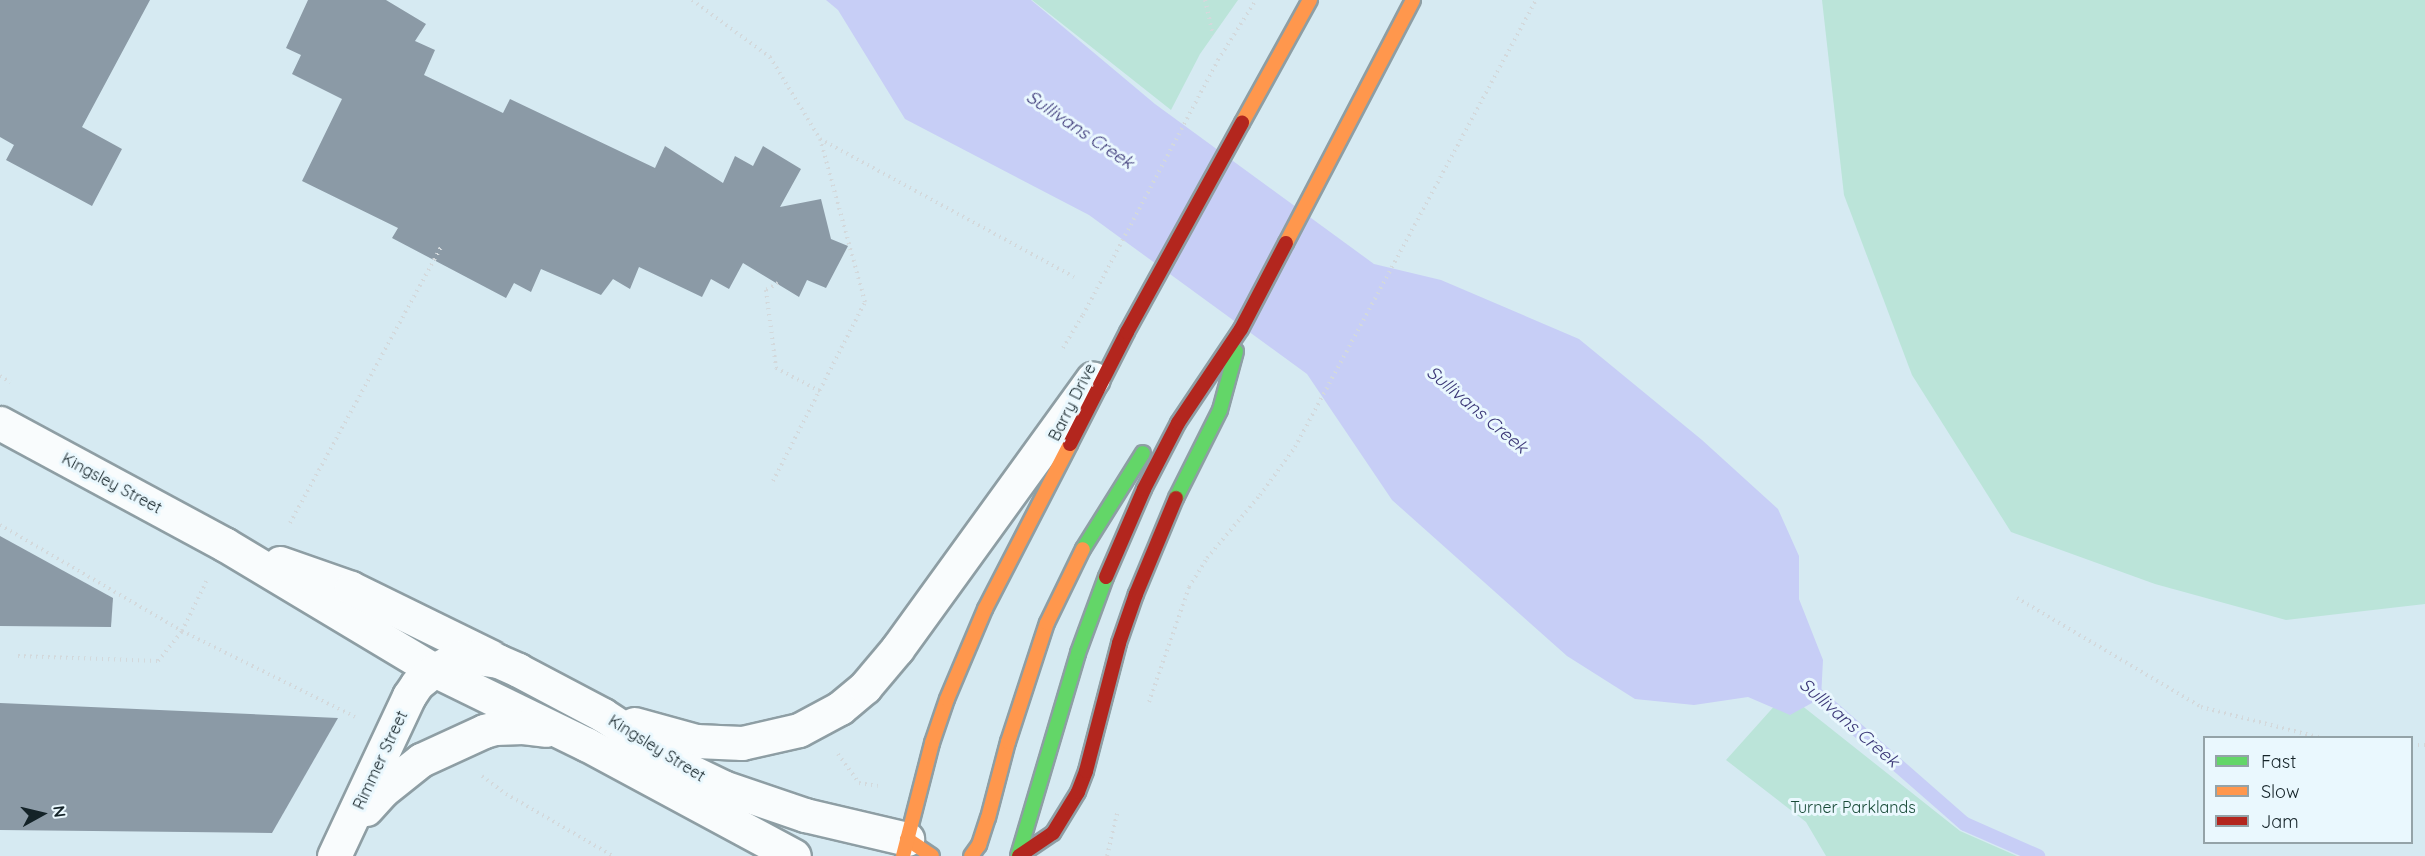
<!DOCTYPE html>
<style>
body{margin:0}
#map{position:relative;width:2425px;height:856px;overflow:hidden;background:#d6eaf2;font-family:Quicksand,sans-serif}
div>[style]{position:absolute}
.green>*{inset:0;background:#bbe4d9}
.water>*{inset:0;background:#c7cef6}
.stream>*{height:14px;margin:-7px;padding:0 7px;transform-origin:7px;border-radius:7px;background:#c7cef6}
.building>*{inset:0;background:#8b9aa6}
.path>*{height:4px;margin-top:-2px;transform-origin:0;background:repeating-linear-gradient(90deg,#d3d9dc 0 1.5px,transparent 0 6px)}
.roads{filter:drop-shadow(2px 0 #8e9ea4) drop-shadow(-2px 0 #8e9ea4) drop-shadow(0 2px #8e9ea4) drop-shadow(0 -2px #8e9ea4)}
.street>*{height:33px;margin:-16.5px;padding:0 16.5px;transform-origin:16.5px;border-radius:16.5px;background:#f9fcfd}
.fast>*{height:14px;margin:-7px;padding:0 7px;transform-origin:7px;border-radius:7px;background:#63d668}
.slow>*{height:14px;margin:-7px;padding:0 7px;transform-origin:7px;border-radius:7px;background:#ff974d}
.jam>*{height:14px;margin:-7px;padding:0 7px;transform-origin:7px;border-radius:7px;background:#b3261e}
span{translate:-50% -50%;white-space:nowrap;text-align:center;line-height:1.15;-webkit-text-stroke:6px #eaf8fe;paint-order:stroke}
.street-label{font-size:16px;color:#142328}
.park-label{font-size:16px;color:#184a37}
.water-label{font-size:18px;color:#3c3878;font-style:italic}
.legend{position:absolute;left:2203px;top:736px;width:210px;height:108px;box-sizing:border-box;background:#eaf8fe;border:2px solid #94a3a8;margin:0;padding:8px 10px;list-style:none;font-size:18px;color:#142328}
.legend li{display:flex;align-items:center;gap:12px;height:30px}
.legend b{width:30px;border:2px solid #94a3a8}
.north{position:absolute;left:12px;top:784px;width:60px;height:60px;-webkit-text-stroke:4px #eaf8fe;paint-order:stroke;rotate:82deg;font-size:16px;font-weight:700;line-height:24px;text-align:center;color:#142328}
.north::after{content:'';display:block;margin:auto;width:21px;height:27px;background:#142328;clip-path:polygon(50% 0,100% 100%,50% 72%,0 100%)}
</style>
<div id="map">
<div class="green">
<i style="clip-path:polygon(1032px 0,1238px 0,1200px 54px,1171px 110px)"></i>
<i style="clip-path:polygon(1822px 0,2425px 0,2425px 604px,2286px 620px,2155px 584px,2011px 532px,1912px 375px,1844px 195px)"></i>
<i style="clip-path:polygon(1786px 693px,1960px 831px,2017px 856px,1826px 856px,1806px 822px,1726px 760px)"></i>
</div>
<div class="water">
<i style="clip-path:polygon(826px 0,1031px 0,1155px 104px,1374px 264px,1441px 280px,1579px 339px,1702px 440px,1778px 509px,1799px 556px,1799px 599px,1823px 660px,1821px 698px,1790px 715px,1748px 697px,1694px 705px,1635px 699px,1567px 656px,1392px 500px,1307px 374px,1089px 215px,905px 119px,838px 10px)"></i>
</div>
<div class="stream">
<i style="left:1806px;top:685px;width:211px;rotate:41.2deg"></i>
<i style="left:1965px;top:824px;width:80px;rotate:23.7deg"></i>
</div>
<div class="building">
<i style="clip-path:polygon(0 0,150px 0,82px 127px,122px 149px,92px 206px,6px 160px,14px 145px,0 137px)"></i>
<i style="clip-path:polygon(308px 0,386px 0,426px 24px,415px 41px,435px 50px,424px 75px,503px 113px,510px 99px,655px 168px,665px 146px,723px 183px,735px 156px,753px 166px,763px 146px,801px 169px,780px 207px,821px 199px,831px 239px,848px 246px,826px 288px,807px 280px,799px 297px,743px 263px,729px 289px,711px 279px,702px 297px,639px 267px,630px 289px,613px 279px,601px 295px,541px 269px,531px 292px,514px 283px,506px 298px,392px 238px,398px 228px,302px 181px,342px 99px,292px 74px,301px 55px,286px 48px)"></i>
<i style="clip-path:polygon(0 536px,113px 598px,111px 627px,0 626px)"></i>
<i style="clip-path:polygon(0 703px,338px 718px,272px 833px,0 830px)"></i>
</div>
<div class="path">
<i style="left:692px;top:0;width:97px;rotate:36.2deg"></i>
<i style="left:770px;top:57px;width:96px;rotate:58.6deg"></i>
<i style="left:1205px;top:0;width:36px;rotate:77deg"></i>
<i style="left:778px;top:283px;width:14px;rotate:150deg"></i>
<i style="left:766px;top:290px;width:79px;rotate:82.7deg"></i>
<i style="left:776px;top:368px;width:50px;rotate:27.6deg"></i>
<i style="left:1063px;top:348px;width:39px;rotate:-59deg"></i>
<i style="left:1083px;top:315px;width:289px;rotate:-62.1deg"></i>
<i style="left:1218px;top:60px;width:71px;rotate:-57.7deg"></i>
<i style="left:0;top:376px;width:12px;rotate:31deg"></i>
<i style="left:773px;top:481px;width:201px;rotate:-62.8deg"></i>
<i style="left:865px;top:302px;width:169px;rotate:-105.4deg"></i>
<i style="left:820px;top:139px;width:289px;rotate:28.5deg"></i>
<i style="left:290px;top:523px;width:317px;rotate:-61.3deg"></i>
<i style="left:0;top:525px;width:211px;rotate:30.2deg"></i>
<i style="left:182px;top:631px;width:193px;rotate:26.4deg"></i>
<i style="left:2017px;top:598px;width:214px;rotate:30.6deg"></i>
<i style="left:2201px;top:707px;width:125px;rotate:14.4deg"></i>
<i style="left:18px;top:656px;width:140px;rotate:2deg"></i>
<i style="left:158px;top:661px;width:38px;rotate:-51deg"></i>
<i style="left:182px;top:631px;width:57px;rotate:-63.9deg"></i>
<i style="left:1149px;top:702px;width:122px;rotate:-70.8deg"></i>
<i style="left:1189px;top:587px;width:34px;rotate:-58deg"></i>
<i style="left:1207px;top:558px;width:82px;rotate:-49.9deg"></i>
<i style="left:1260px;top:495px;width:59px;rotate:-53.9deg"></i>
<i style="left:1295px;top:447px;width:508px;rotate:-61.67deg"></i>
<i style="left:2412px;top:745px;width:13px"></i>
<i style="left:838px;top:754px;width:36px;rotate:54deg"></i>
<i style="left:859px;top:783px;width:19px;rotate:9deg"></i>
<i style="left:482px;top:776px;width:30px;rotate:37deg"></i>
<i style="left:506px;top:794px;width:124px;rotate:30.1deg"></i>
<i style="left:1107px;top:856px;width:47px;rotate:-76.6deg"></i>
</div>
<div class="roads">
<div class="street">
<i style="left:0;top:423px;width:255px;rotate:28.4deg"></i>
<i style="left:224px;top:544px;width:245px;rotate:31deg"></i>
<i style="left:434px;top:670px;width:169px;rotate:26deg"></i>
<i style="left:586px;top:744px;width:236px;rotate:28.3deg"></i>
<i style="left:280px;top:563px;width:75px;rotate:19.4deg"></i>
<i style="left:351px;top:588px;width:155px;rotate:26.1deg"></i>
<i style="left:634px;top:724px;width:64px;rotate:15.3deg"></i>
<i style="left:696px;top:741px;width:46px;rotate:2.5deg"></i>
<i style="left:742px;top:743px;width:58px;rotate:-12.8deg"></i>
<i style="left:799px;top:730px;width:47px;rotate:-28.2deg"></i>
<i style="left:840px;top:708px;width:33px;rotate:-40deg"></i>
<i style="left:865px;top:687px;width:50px;rotate:-49.9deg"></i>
<i style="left:897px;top:649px;width:334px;rotate:-54.1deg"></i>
<i style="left:366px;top:809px;width:24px;rotate:-48deg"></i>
<i style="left:382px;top:791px;width:50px;rotate:-38.5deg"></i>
<i style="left:421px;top:760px;width:69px;rotate:-24.7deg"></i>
<i style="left:484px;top:731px;width:11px;rotate:-15deg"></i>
<i style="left:495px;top:728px;width:28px;rotate:-2deg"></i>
<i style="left:523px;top:727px;width:23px;rotate:7deg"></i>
<i style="left:334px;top:856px;width:177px;rotate:-64.9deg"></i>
<i style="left:409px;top:696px;width:14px;rotate:-56deg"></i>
<i style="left:417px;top:684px;width:22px;rotate:-39deg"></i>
<i style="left:434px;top:670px;width:27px;rotate:-27deg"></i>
<i style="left:458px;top:658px;width:12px;rotate:-5deg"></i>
<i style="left:470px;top:657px;width:28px;rotate:8deg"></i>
<i style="left:498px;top:661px;width:22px;rotate:24deg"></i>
<i style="left:518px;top:670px;width:96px;rotate:27.9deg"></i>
<i style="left:603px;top:715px;width:95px;rotate:33.4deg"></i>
<i style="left:682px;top:767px;width:46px;rotate:26deg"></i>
<i style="left:723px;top:787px;width:87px;rotate:18.9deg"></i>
<i style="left:805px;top:815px;width:105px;rotate:13.2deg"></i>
</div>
<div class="fast">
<i style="left:1176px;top:498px;width:98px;rotate:-63.4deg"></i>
<i style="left:1220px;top:410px;width:61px;rotate:-74.8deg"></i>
<i style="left:1083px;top:549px;width:113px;rotate:-58deg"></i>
<i style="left:1018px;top:856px;width:212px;rotate:-73.5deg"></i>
<i style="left:1078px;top:653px;width:81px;rotate:-69.8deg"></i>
</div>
<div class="slow">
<i style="left:1242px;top:123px;width:141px;rotate:-61.1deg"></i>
<i style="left:1286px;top:243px;width:274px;rotate:-62.4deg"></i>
<i style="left:907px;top:839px;width:30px;rotate:34deg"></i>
<i style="left:903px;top:856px;width:117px;rotate:-75.6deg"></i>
<i style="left:932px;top:743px;width:46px;rotate:-71.2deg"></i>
<i style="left:947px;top:699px;width:98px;rotate:-67.1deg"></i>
<i style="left:985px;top:609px;width:186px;rotate:-62.7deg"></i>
<i style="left:971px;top:856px;width:14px;rotate:-54deg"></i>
<i style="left:979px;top:845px;width:28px;rotate:-72deg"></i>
<i style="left:988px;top:818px;width:79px;rotate:-75.3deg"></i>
<i style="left:1008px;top:742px;width:125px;rotate:-71.9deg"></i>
<i style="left:1047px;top:623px;width:82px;rotate:-64.1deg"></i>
</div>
<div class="jam">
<i style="left:1070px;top:444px;width:126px;rotate:-63deg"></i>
<i style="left:1127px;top:332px;width:239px;rotate:-61.2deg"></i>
<i style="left:1106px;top:577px;width:96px;rotate:-66.6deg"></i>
<i style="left:1144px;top:489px;width:74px;rotate:-62.7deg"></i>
<i style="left:1178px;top:423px;width:113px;rotate:-56.2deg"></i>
<i style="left:1241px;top:329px;width:97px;rotate:-62.4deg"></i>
<i style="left:1019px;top:856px;width:41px;rotate:-34.1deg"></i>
<i style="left:1053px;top:833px;width:48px;rotate:-58.6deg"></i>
<i style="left:1078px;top:792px;width:22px;rotate:-69deg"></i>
<i style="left:1086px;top:771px;width:132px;rotate:-75.5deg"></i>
<i style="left:1119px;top:643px;width:52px;rotate:-70.9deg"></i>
<i style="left:1136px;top:594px;width:104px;rotate:-67.4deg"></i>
</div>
</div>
<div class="street-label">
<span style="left:1072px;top:402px;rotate:-63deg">Barry Drive</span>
<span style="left:112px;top:483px;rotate:28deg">Kingsley Street</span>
<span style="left:657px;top:748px;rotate:32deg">Kingsley Street</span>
<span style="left:380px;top:760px;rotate:-65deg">Rimmer Street</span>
</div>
<div class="park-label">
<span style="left:1853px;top:807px">Turner Parklands</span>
</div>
<div class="water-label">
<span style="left:1080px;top:130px;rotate:34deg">Sullivans Creek</span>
<span style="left:1477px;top:410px;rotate:40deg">Sullivans Creek</span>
<span style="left:1849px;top:723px;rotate:41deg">Sullivans Creek</span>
</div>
<ul class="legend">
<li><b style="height:8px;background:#63d668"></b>Fast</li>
<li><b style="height:8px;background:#ff974d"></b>Slow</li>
<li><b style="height:8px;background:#b3261e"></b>Jam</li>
</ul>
<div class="north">N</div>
</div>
